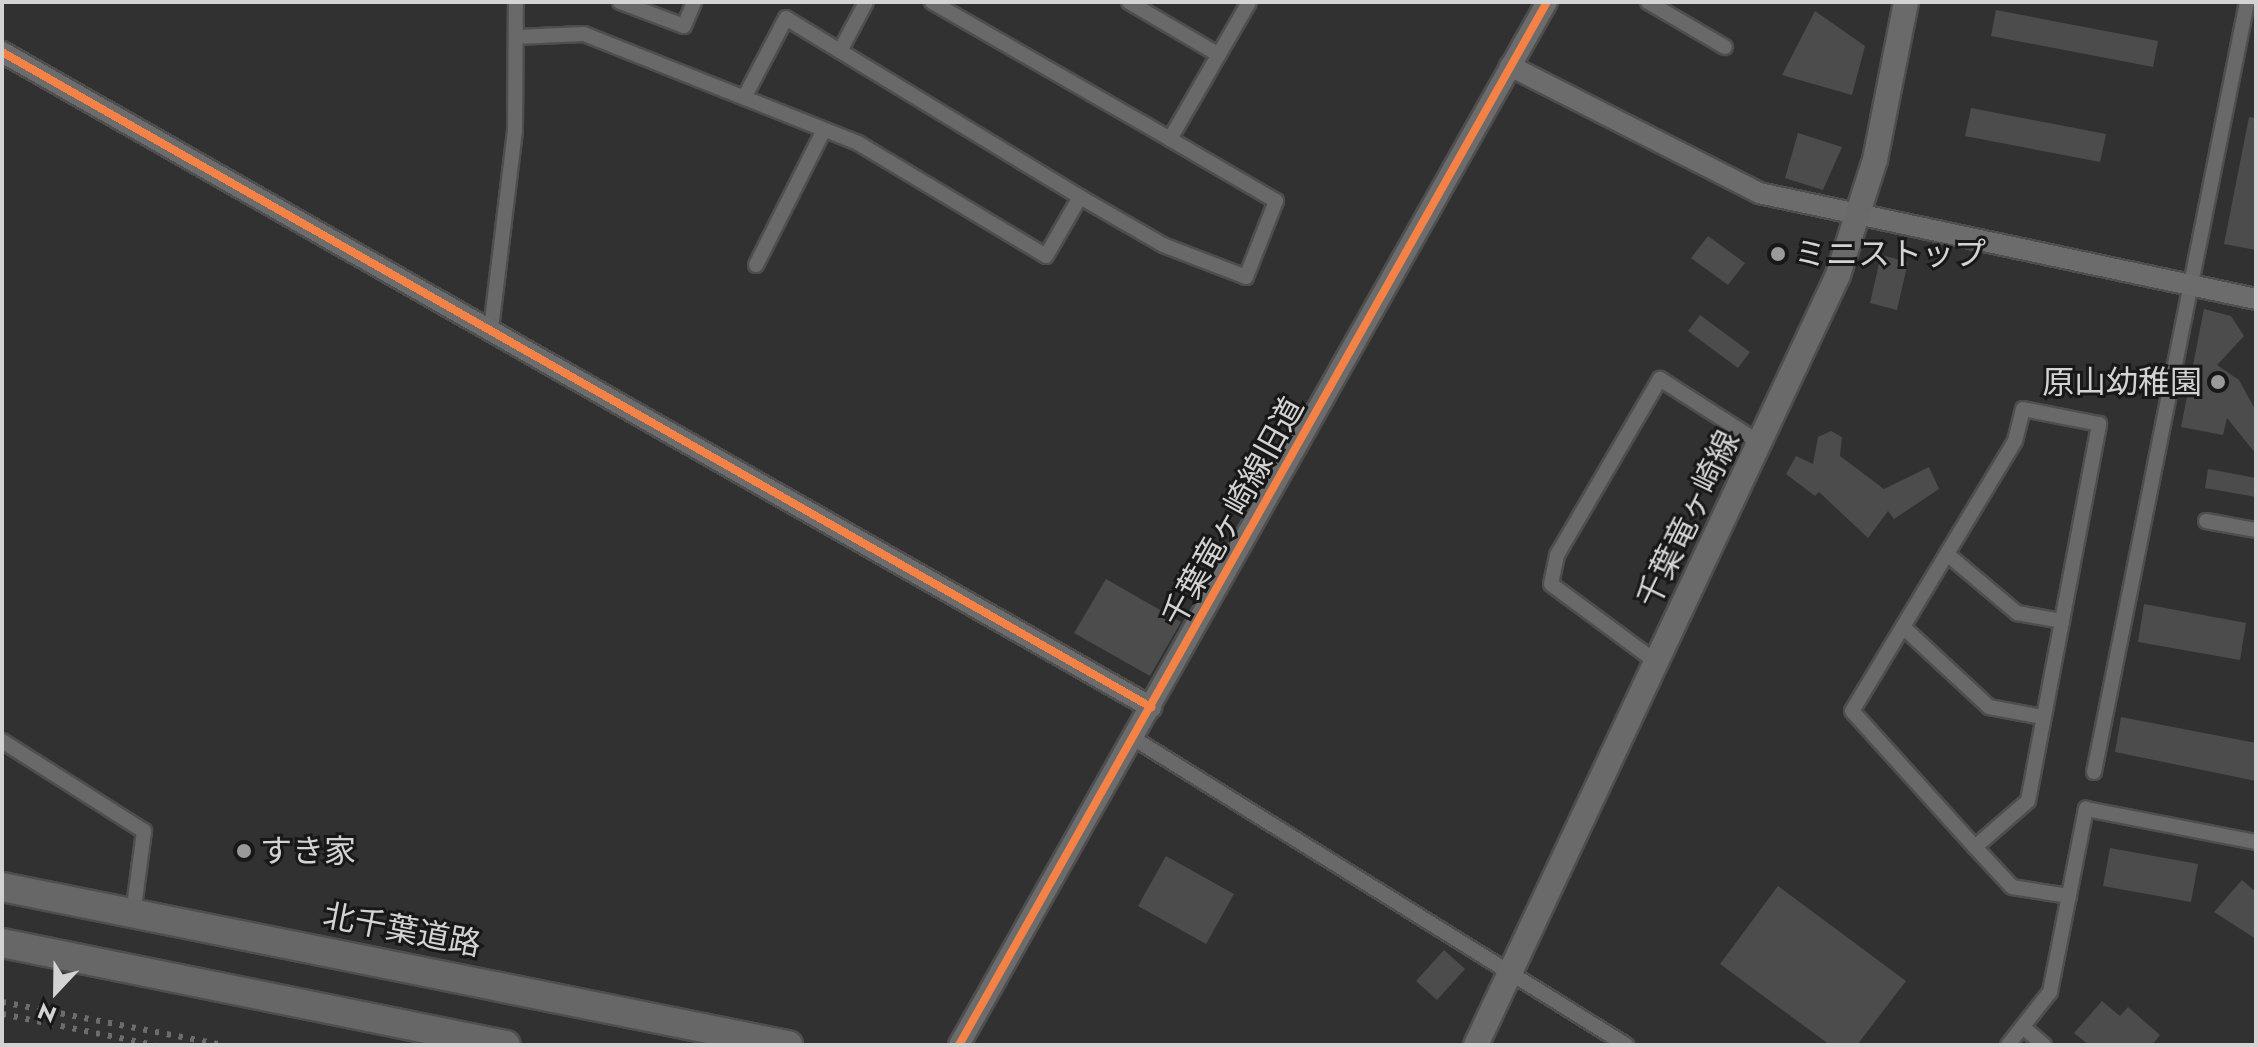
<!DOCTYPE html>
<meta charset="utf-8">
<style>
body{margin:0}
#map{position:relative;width:2258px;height:1047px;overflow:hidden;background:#313131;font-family:Jost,"Noto Sans JP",sans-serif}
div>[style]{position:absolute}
.building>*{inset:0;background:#4c4c4c}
.roads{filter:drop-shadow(2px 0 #4e4e4e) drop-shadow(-2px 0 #4e4e4e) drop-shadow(0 2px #4e4e4e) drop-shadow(0 -2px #4e4e4e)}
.street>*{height:14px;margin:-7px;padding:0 7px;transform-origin:7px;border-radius:7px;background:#696969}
.secondary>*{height:20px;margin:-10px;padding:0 10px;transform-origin:10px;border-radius:10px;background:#6c6c6c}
.primary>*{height:24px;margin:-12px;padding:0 12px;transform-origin:12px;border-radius:12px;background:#6a6a6a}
.highway>*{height:28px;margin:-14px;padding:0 14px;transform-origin:14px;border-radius:14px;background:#676767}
.rail>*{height:6px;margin-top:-3px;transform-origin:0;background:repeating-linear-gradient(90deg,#6c6c6c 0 4px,transparent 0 12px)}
.cycleway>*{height:8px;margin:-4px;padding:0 4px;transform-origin:4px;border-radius:4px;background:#f48246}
.dots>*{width:22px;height:22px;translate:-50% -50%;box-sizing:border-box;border:4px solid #191819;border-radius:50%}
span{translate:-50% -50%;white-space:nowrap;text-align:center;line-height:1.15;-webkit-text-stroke:6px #191819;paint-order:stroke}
.poi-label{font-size:32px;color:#d4d3d4}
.left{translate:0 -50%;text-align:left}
.right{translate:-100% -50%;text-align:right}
.street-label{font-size:32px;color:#d4d3d4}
.frame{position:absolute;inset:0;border:4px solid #d4d3d4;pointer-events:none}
.north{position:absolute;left:16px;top:951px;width:80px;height:80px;-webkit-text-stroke:6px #191819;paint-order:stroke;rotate:202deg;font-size:22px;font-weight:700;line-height:32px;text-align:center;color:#d4d3d4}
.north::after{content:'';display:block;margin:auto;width:28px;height:36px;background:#d4d3d4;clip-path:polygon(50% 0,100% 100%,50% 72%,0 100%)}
</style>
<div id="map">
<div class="building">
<i style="clip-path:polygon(1996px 10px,2158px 41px,2153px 67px,1991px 36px)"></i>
<i style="clip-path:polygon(1815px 11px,1865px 46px,1852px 95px,1782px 75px)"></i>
<i style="clip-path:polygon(1971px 108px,2106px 134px,2100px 162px,1965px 136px)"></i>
<i style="clip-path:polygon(2249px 117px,2256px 118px,2256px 250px,2224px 244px)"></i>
<i style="clip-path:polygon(1798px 133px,1842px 147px,1823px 190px,1785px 178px)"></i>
<i style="clip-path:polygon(1708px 236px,1745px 263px,1728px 285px,1691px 258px)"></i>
<i style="clip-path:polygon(1881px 255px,1908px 262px,1897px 310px,1870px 303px)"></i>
<i style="clip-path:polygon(2204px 309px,2231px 316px,2244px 336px,2217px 365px,2239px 380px,2256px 411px,2256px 454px,2227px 418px,2223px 435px,2181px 427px)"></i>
<i style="clip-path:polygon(1700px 315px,1750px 352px,1738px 368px,1688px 331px)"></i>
<i style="clip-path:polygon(1831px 431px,1842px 437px,1840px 456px,1884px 489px,1929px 467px,1939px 489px,1894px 519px,1888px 511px,1868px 538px,1819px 492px,1815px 496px,1786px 474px,1796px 456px,1813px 464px,1818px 437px)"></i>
<i style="clip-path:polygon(2208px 469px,2256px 478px,2256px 497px,2205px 488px)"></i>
<i style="clip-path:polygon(1106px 579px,1181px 622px,1150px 676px,1074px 633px)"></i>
<i style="clip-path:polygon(2144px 604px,2246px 623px,2240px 660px,2138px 642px)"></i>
<i style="clip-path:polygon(2121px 717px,2256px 743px,2256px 781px,2115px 752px)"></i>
<i style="clip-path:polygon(2110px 848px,2198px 864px,2191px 902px,2103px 886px)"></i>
<i style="clip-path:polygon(1166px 856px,1234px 894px,1206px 944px,1138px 906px)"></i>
<i style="clip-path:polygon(2242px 880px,2256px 892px,2256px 939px,2214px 912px)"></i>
<i style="clip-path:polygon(1778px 886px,1906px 981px,1857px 1045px,1830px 1045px,1720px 964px)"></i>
<i style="clip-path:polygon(1444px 950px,1465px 969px,1437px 1000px,1416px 981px)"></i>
<i style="clip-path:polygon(2102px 1001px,2120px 1016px,2128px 1007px,2160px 1035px,2152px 1045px,2089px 1045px,2074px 1033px)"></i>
</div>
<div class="roads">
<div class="street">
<i style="left:620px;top:2px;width:68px;rotate:20.6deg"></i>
<i style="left:684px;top:26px;width:26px;rotate:-67deg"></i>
<i style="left:932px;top:2px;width:275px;rotate:29.9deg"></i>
<i style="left:1170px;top:139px;width:158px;rotate:-60deg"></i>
<i style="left:1129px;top:2px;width:104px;rotate:30.5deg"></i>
<i style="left:1648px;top:2px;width:89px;rotate:30.3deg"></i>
<i style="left:516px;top:37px;width:68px;rotate:-2.5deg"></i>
<i style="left:584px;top:34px;width:295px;rotate:21.7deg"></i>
<i style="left:858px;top:143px;width:219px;rotate:31deg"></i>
<i style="left:1046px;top:256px;width:68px;rotate:-60deg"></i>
<i style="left:1080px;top:197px;width:344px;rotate:-148.7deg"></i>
<i style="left:786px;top:18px;width:90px;rotate:117.7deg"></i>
<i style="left:840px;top:51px;width:55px;rotate:-62deg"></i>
<i style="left:1080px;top:197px;width:96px;rotate:30deg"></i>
<i style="left:1163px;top:245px;width:89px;rotate:21.1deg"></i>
<i style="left:1246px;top:277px;width:82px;rotate:-68.5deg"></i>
<i style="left:1276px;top:201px;width:123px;rotate:-149.7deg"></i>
<i style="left:756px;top:265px;width:151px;rotate:-63.3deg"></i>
<i style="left:491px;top:329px;width:200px;rotate:-83.1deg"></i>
<i style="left:515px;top:130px;width:128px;rotate:-89.6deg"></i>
<i style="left:2206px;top:521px;width:51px;rotate:10.2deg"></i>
<i style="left:1947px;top:554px;width:92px;rotate:40.1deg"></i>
<i style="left:2017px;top:613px;width:46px;rotate:10.1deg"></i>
<i style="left:1903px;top:627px;width:117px;rotate:42.9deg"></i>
<i style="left:1989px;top:707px;width:55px;rotate:10.5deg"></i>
<i style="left:1655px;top:661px;width:129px;rotate:-143.5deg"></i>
<i style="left:1551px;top:584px;width:30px;rotate:-78deg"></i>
<i style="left:1557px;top:555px;width:204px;rotate:-59.7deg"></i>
<i style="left:1660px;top:379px;width:119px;rotate:32.6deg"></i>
<i style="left:1133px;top:738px;width:581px;rotate:31.91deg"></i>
<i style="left:2px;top:741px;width:168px;rotate:32.4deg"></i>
<i style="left:144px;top:831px;width:84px;rotate:97.5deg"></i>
<i style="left:2094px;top:772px;width:785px;rotate:-78.76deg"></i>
<i style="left:1975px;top:847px;width:70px;rotate:-41deg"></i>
<i style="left:2028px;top:801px;width:384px;rotate:-79.3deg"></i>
<i style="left:2099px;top:424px;width:77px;rotate:-168.8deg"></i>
<i style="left:2023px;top:409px;width:33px;rotate:104deg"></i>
<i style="left:2015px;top:441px;width:315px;rotate:121.1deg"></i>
<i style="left:1852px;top:711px;width:183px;rotate:47.9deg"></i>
<i style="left:1975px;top:847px;width:54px;rotate:47.2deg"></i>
<i style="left:2012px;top:887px;width:58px;rotate:9deg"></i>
<i style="left:2023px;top:1027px;width:28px;rotate:41deg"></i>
<i style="left:2008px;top:1045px;width:68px;rotate:-51.6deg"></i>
<i style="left:2050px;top:992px;width:187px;rotate:-78.9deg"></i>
<i style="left:2086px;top:809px;width:173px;rotate:11deg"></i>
</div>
<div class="secondary">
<i style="left:2px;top:52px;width:1323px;rotate:29.69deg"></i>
<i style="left:1510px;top:66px;width:280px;rotate:27deg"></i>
<i style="left:1759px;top:193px;width:508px;rotate:12.04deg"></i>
<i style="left:959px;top:1045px;width:1197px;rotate:-60.59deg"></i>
</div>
<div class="primary">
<i style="left:1476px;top:1045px;width:851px;rotate:-64.82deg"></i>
<i style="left:1838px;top:275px;width:121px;rotate:-72.2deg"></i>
<i style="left:1875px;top:160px;width:161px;rotate:-78.9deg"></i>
</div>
<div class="highway">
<i style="left:2px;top:887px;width:802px;rotate:11.37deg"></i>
<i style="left:2px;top:943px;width:514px;rotate:11.44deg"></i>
</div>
</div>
<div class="rail">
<i style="left:2px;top:1002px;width:225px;rotate:11deg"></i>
<i style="left:2px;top:1014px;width:156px;rotate:11.5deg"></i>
</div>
<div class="cycleway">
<i style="left:2px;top:52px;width:1323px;rotate:29.69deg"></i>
<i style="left:959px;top:1045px;width:1197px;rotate:-60.59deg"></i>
</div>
<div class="dots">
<i style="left:1778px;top:254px;background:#9b9a9b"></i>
<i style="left:2218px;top:382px;background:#9b9a9b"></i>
<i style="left:244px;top:851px;background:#9b9a9b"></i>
</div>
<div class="poi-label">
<span class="left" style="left:1794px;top:254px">ミニストップ</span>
<span class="right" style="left:2202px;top:382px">原山幼稚園</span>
<span class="left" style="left:260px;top:851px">すき家</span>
</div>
<div class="street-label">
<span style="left:1233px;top:512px;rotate:-61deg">千葉竜ヶ崎線旧道</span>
<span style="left:1688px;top:519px;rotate:-64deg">千葉竜ヶ崎線</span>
<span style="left:402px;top:930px;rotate:11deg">北千葉道路</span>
</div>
<div class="frame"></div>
<div class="north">N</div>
</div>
